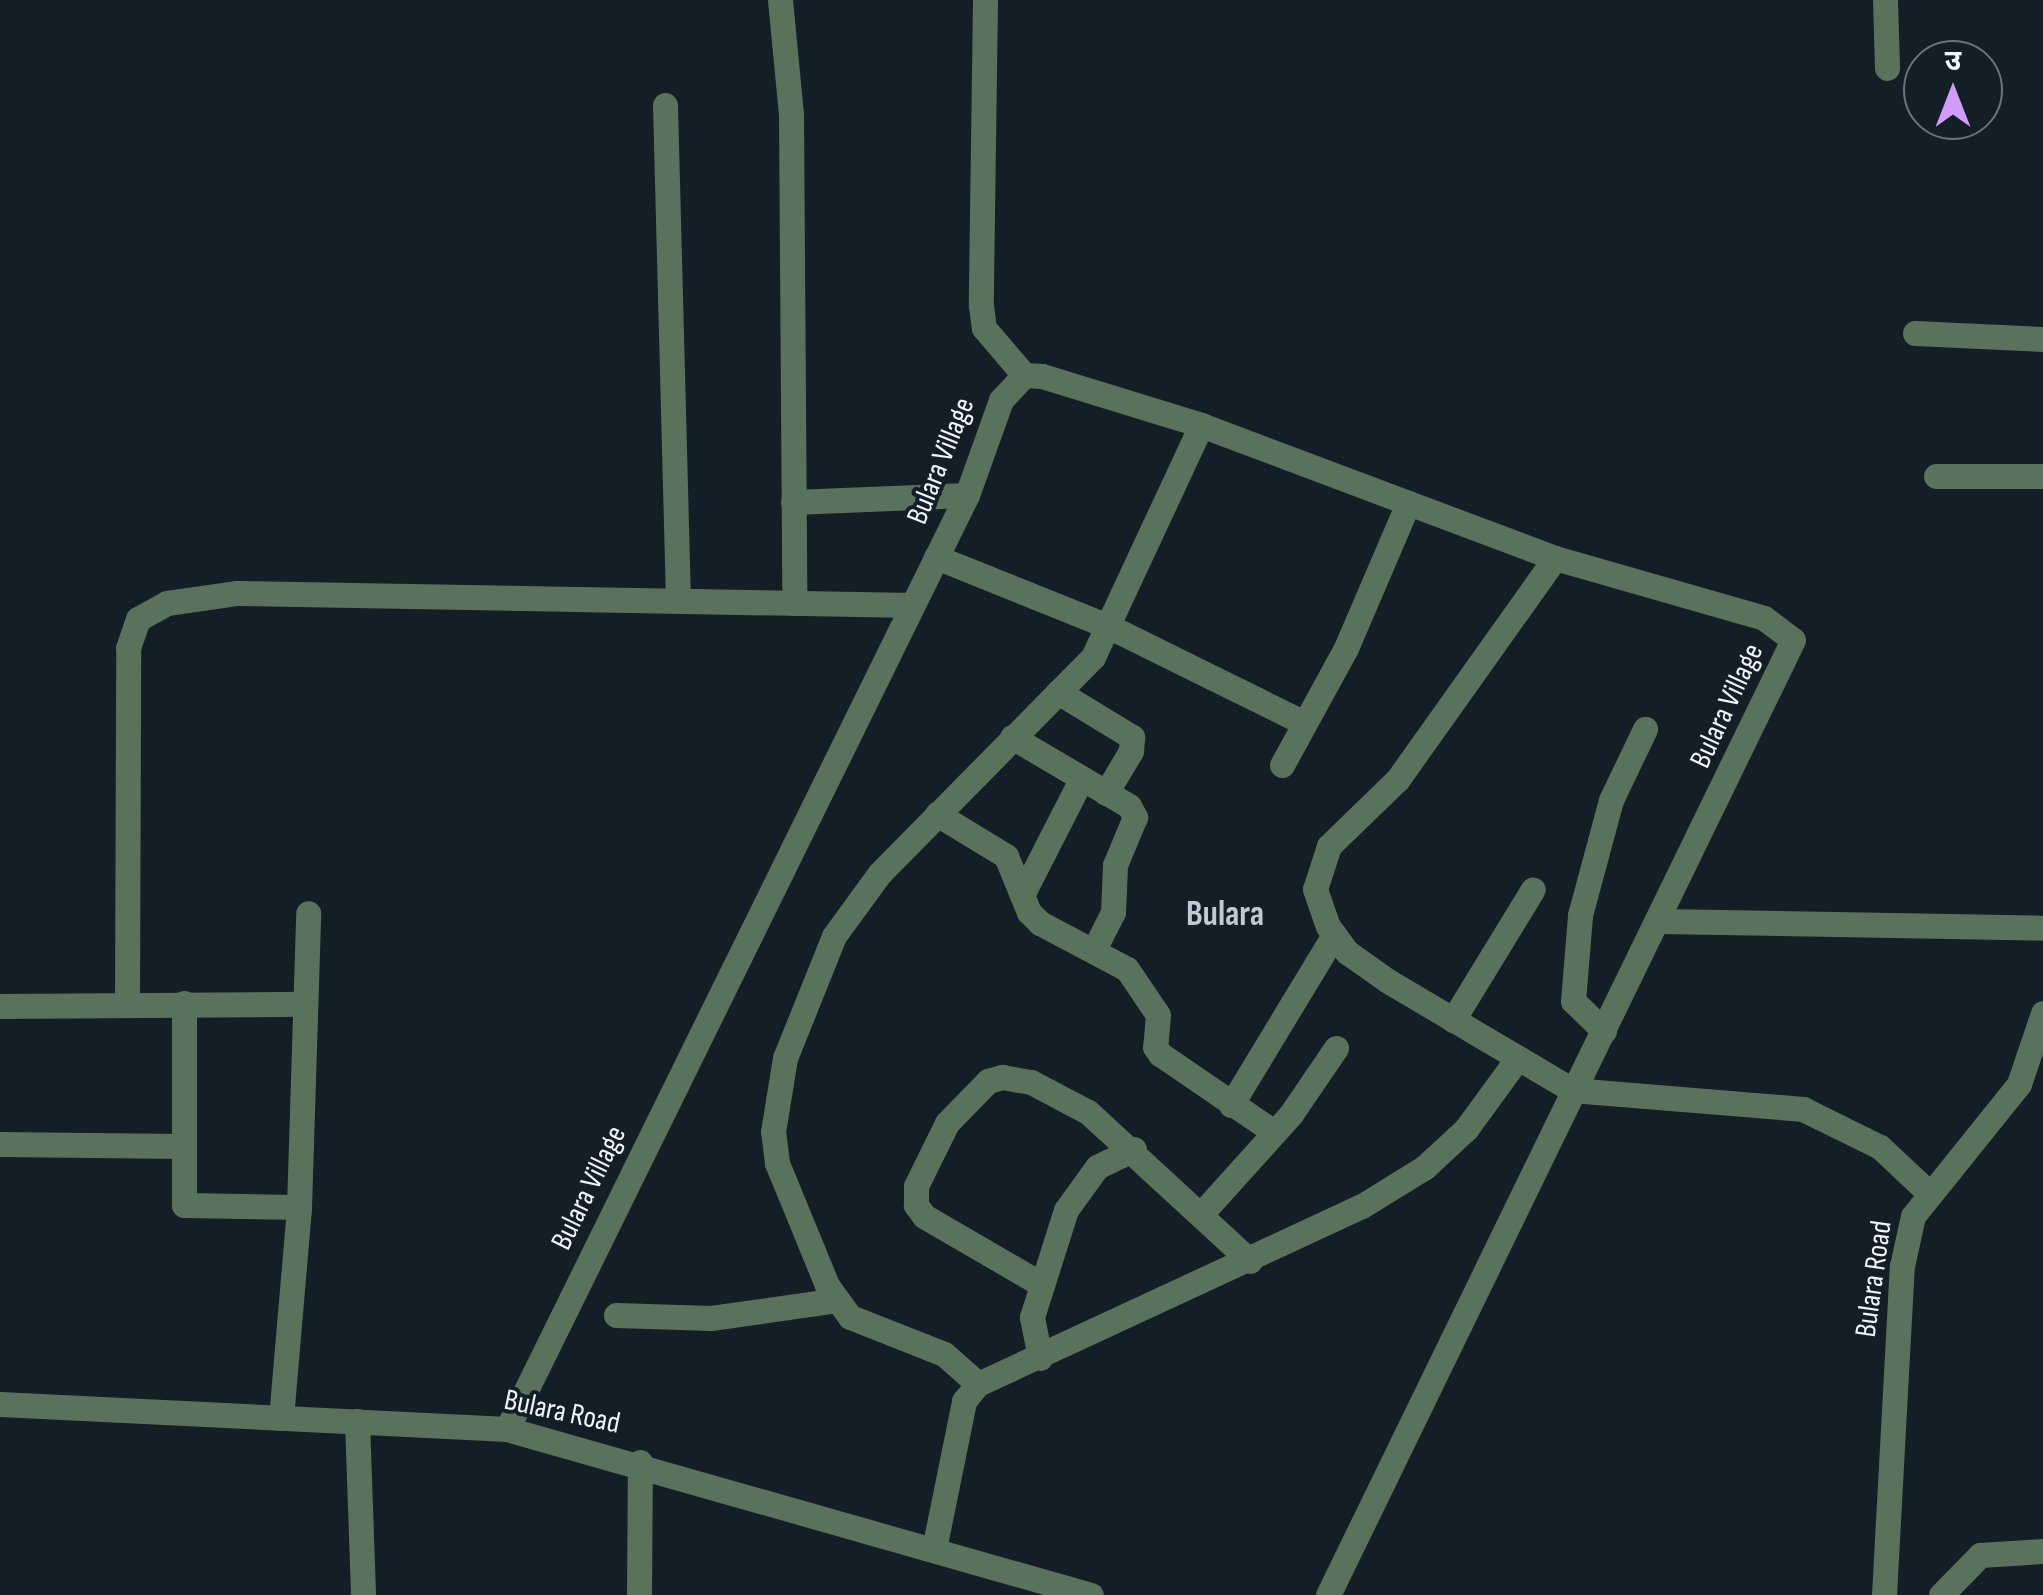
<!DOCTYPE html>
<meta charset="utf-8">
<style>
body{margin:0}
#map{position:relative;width:2043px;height:1595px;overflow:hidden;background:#141e27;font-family:"Sofia Sans Condensed","Noto Sans Devanagari",sans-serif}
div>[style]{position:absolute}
.minor>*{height:25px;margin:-12.5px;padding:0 12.5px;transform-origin:12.5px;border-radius:12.5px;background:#5a715b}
span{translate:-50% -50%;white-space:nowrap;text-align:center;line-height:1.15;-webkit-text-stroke:8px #141e27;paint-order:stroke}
.street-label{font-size:30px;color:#eef5fb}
.quarter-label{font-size:35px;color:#becbd7;font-weight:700}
.north{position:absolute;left:1903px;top:40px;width:100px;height:100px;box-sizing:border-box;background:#141e27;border:2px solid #6b747c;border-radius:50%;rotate:0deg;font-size:28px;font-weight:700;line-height:40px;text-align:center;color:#eef5fb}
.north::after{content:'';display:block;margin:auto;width:35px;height:45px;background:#d39cfc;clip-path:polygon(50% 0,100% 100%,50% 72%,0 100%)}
</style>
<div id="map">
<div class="minor">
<i style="left:780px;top:0;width:116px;rotate:84.5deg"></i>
<i style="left:791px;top:115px;width:488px;rotate:89.6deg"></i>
<i style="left:985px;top:0;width:305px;rotate:90.8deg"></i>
<i style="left:981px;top:305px;width:23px;rotate:83deg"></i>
<i style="left:984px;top:328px;width:62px;rotate:49.6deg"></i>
<i style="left:1885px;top:0;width:68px;rotate:88.3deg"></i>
<i style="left:665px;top:105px;width:495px;rotate:88.5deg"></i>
<i style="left:1915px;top:333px;width:128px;rotate:2.7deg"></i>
<i style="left:1936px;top:476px;width:107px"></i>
<i style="left:793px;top:502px;width:174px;rotate:-2.3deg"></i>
<i style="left:936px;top:557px;width:188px;rotate:21.9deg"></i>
<i style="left:1110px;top:627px;width:216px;rotate:26.3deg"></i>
<i style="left:1555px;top:558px;width:272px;rotate:125.4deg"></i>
<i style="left:1397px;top:780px;width:95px;rotate:135.9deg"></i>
<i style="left:1329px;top:846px;width:45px;rotate:108deg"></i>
<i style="left:1315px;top:889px;width:39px;rotate:71deg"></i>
<i style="left:1328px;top:926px;width:32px;rotate:54deg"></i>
<i style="left:1347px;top:952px;width:50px;rotate:35.3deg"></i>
<i style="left:1388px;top:981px;width:214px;rotate:30.6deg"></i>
<i style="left:1572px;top:1090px;width:232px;rotate:4.7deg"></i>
<i style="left:1803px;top:1109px;width:86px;rotate:26.3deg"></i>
<i style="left:1880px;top:1147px;width:66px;rotate:43.2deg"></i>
<i style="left:1058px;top:692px;width:87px;rotate:31.3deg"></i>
<i style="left:1132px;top:737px;width:14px;rotate:94deg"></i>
<i style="left:1131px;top:751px;width:49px;rotate:120.8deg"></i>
<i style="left:1012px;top:737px;width:136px;rotate:30.5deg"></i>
<i style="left:1129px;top:806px;width:13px;rotate:61deg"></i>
<i style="left:1135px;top:817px;width:52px;rotate:112.6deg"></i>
<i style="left:1115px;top:865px;width:47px;rotate:92.4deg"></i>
<i style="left:1113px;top:912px;width:40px;rotate:116.6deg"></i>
<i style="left:1282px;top:765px;width:133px;rotate:-61.3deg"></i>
<i style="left:1346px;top:648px;width:158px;rotate:-66.8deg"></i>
<i style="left:937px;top:814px;width:81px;rotate:31.3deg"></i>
<i style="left:1006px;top:856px;width:61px;rotate:67.7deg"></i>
<i style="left:1029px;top:912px;width:16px;rotate:45deg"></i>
<i style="left:1040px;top:923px;width:98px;rotate:27.9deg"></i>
<i style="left:1127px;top:969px;width:55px;rotate:56deg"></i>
<i style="left:1158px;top:1015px;width:32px;rotate:95deg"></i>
<i style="left:1155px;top:1047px;width:9px;rotate:54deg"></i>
<i style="left:1160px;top:1054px;width:138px;rotate:34.4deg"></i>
<i style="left:1022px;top:895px;width:131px;rotate:-62.9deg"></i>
<i style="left:1661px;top:921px;width:382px;rotate:1deg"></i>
<i style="left:184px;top:1003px;width:202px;rotate:90deg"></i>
<i style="left:184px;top:1205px;width:115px;rotate:1deg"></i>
<i style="left:127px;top:1004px;width:356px;rotate:-89.8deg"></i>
<i style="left:128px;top:648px;width:31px;rotate:-71deg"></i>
<i style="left:138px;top:619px;width:33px;rotate:-29deg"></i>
<i style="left:167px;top:603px;width:71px;rotate:-8.1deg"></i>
<i style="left:237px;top:593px;width:675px;rotate:1.02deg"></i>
<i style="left:0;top:1006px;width:305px;rotate:-0.4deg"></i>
<i style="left:1453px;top:1020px;width:153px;rotate:-58.6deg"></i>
<i style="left:1604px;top:1031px;width:43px;rotate:-135.9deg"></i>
<i style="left:1573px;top:1001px;width:86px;rotate:-85.3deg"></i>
<i style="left:1580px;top:915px;width:119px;rotate:-74.9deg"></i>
<i style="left:1611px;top:800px;width:79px;rotate:-64.4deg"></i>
<i style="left:1231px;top:1105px;width:199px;rotate:-58.8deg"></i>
<i style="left:0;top:1144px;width:181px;rotate:0.6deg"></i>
<i style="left:1202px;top:1213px;width:133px;rotate:-48deg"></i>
<i style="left:1291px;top:1114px;width:80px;rotate:-55.7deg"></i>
<i style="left:1039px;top:1283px;width:133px;rotate:-149.8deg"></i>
<i style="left:924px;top:1216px;width:14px;rotate:-126deg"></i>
<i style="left:916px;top:1205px;width:19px;rotate:-90deg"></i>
<i style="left:916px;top:1186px;width:70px;rotate:-63.8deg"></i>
<i style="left:947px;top:1123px;width:59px;rotate:-45.7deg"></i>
<i style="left:988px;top:1081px;width:15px;rotate:-16deg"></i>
<i style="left:1002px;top:1077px;width:29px;rotate:10deg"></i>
<i style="left:1031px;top:1082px;width:64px;rotate:27.8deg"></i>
<i style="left:1088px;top:1112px;width:220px;rotate:42.6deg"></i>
<i style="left:616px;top:1315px;width:95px;rotate:1.8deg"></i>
<i style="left:711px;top:1318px;width:127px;rotate:-8.1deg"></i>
<i style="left:1040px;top:1358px;width:42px;rotate:-101deg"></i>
<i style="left:1032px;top:1317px;width:112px;rotate:-72.4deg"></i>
<i style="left:1066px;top:1210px;width:53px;rotate:-54.2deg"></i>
<i style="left:1097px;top:1167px;width:41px;rotate:-25.9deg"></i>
<i style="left:978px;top:1384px;width:45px;rotate:-138.6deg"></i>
<i style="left:944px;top:1354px;width:101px;rotate:-158.5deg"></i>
<i style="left:850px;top:1317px;width:39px;rotate:-126deg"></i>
<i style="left:827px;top:1285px;width:132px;rotate:-112.3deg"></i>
<i style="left:777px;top:1163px;width:31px;rotate:-97deg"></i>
<i style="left:773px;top:1132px;width:75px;rotate:-80.8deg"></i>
<i style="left:785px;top:1058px;width:131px;rotate:-68.1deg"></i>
<i style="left:834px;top:936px;width:78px;rotate:-53.9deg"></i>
<i style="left:880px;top:873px;width:303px;rotate:-45.4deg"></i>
<i style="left:1093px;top:657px;width:256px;rotate:-65deg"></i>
<i style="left:0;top:1404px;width:508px;rotate:2.82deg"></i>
<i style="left:507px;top:1429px;width:607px;rotate:15.87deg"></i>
<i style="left:281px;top:1418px;width:212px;rotate:-85.1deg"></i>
<i style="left:299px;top:1207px;width:294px;rotate:-88.2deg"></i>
<i style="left:357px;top:1421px;width:174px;rotate:88deg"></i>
<i style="left:507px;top:1429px;width:1041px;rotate:-63.78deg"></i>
<i style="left:967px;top:495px;width:101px;rotate:-70.3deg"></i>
<i style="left:1001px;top:400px;width:34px;rotate:-47deg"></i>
<i style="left:1024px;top:375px;width:18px;rotate:3deg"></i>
<i style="left:1042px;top:376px;width:166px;rotate:17.1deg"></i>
<i style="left:1201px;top:425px;width:378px;rotate:20.6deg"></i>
<i style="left:1555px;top:558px;width:217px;rotate:16deg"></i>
<i style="left:1764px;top:618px;width:36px;rotate:37deg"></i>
<i style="left:1793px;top:640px;width:1062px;rotate:115.96deg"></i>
<i style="left:934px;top:1549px;width:151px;rotate:-78.5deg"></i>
<i style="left:964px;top:1401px;width:22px;rotate:-51deg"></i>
<i style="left:978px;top:1384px;width:423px;rotate:-24.9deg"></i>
<i style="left:1362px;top:1206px;width:74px;rotate:-31.8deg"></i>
<i style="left:1425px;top:1167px;width:56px;rotate:-42.8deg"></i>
<i style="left:1466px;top:1129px;width:88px;rotate:-53.8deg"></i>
<i style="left:639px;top:1595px;width:133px;rotate:-89.6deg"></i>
<i style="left:1884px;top:1595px;width:329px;rotate:-86.9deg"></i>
<i style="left:1902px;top:1266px;width:51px;rotate:-77.6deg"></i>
<i style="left:1913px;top:1216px;width:169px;rotate:-51.2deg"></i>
<i style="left:2019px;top:1084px;width:75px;rotate:-71.3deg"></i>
<i style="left:1941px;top:1595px;width:56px;rotate:-45.7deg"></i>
<i style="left:1980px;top:1555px;width:63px;rotate:-3.6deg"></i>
</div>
<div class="street-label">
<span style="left:941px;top:461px;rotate:-68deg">Bulara Village</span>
<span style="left:1727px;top:706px;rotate:-65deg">Bulara Village</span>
<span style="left:589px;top:1188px;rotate:-64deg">Bulara Village</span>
<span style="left:1874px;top:1279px;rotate:-82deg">Bulara Road</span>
<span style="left:562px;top:1412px;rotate:12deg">Bulara Road</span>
</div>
<div class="quarter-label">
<span style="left:1225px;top:915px">Bulara</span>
</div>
<div class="north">उ</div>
</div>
